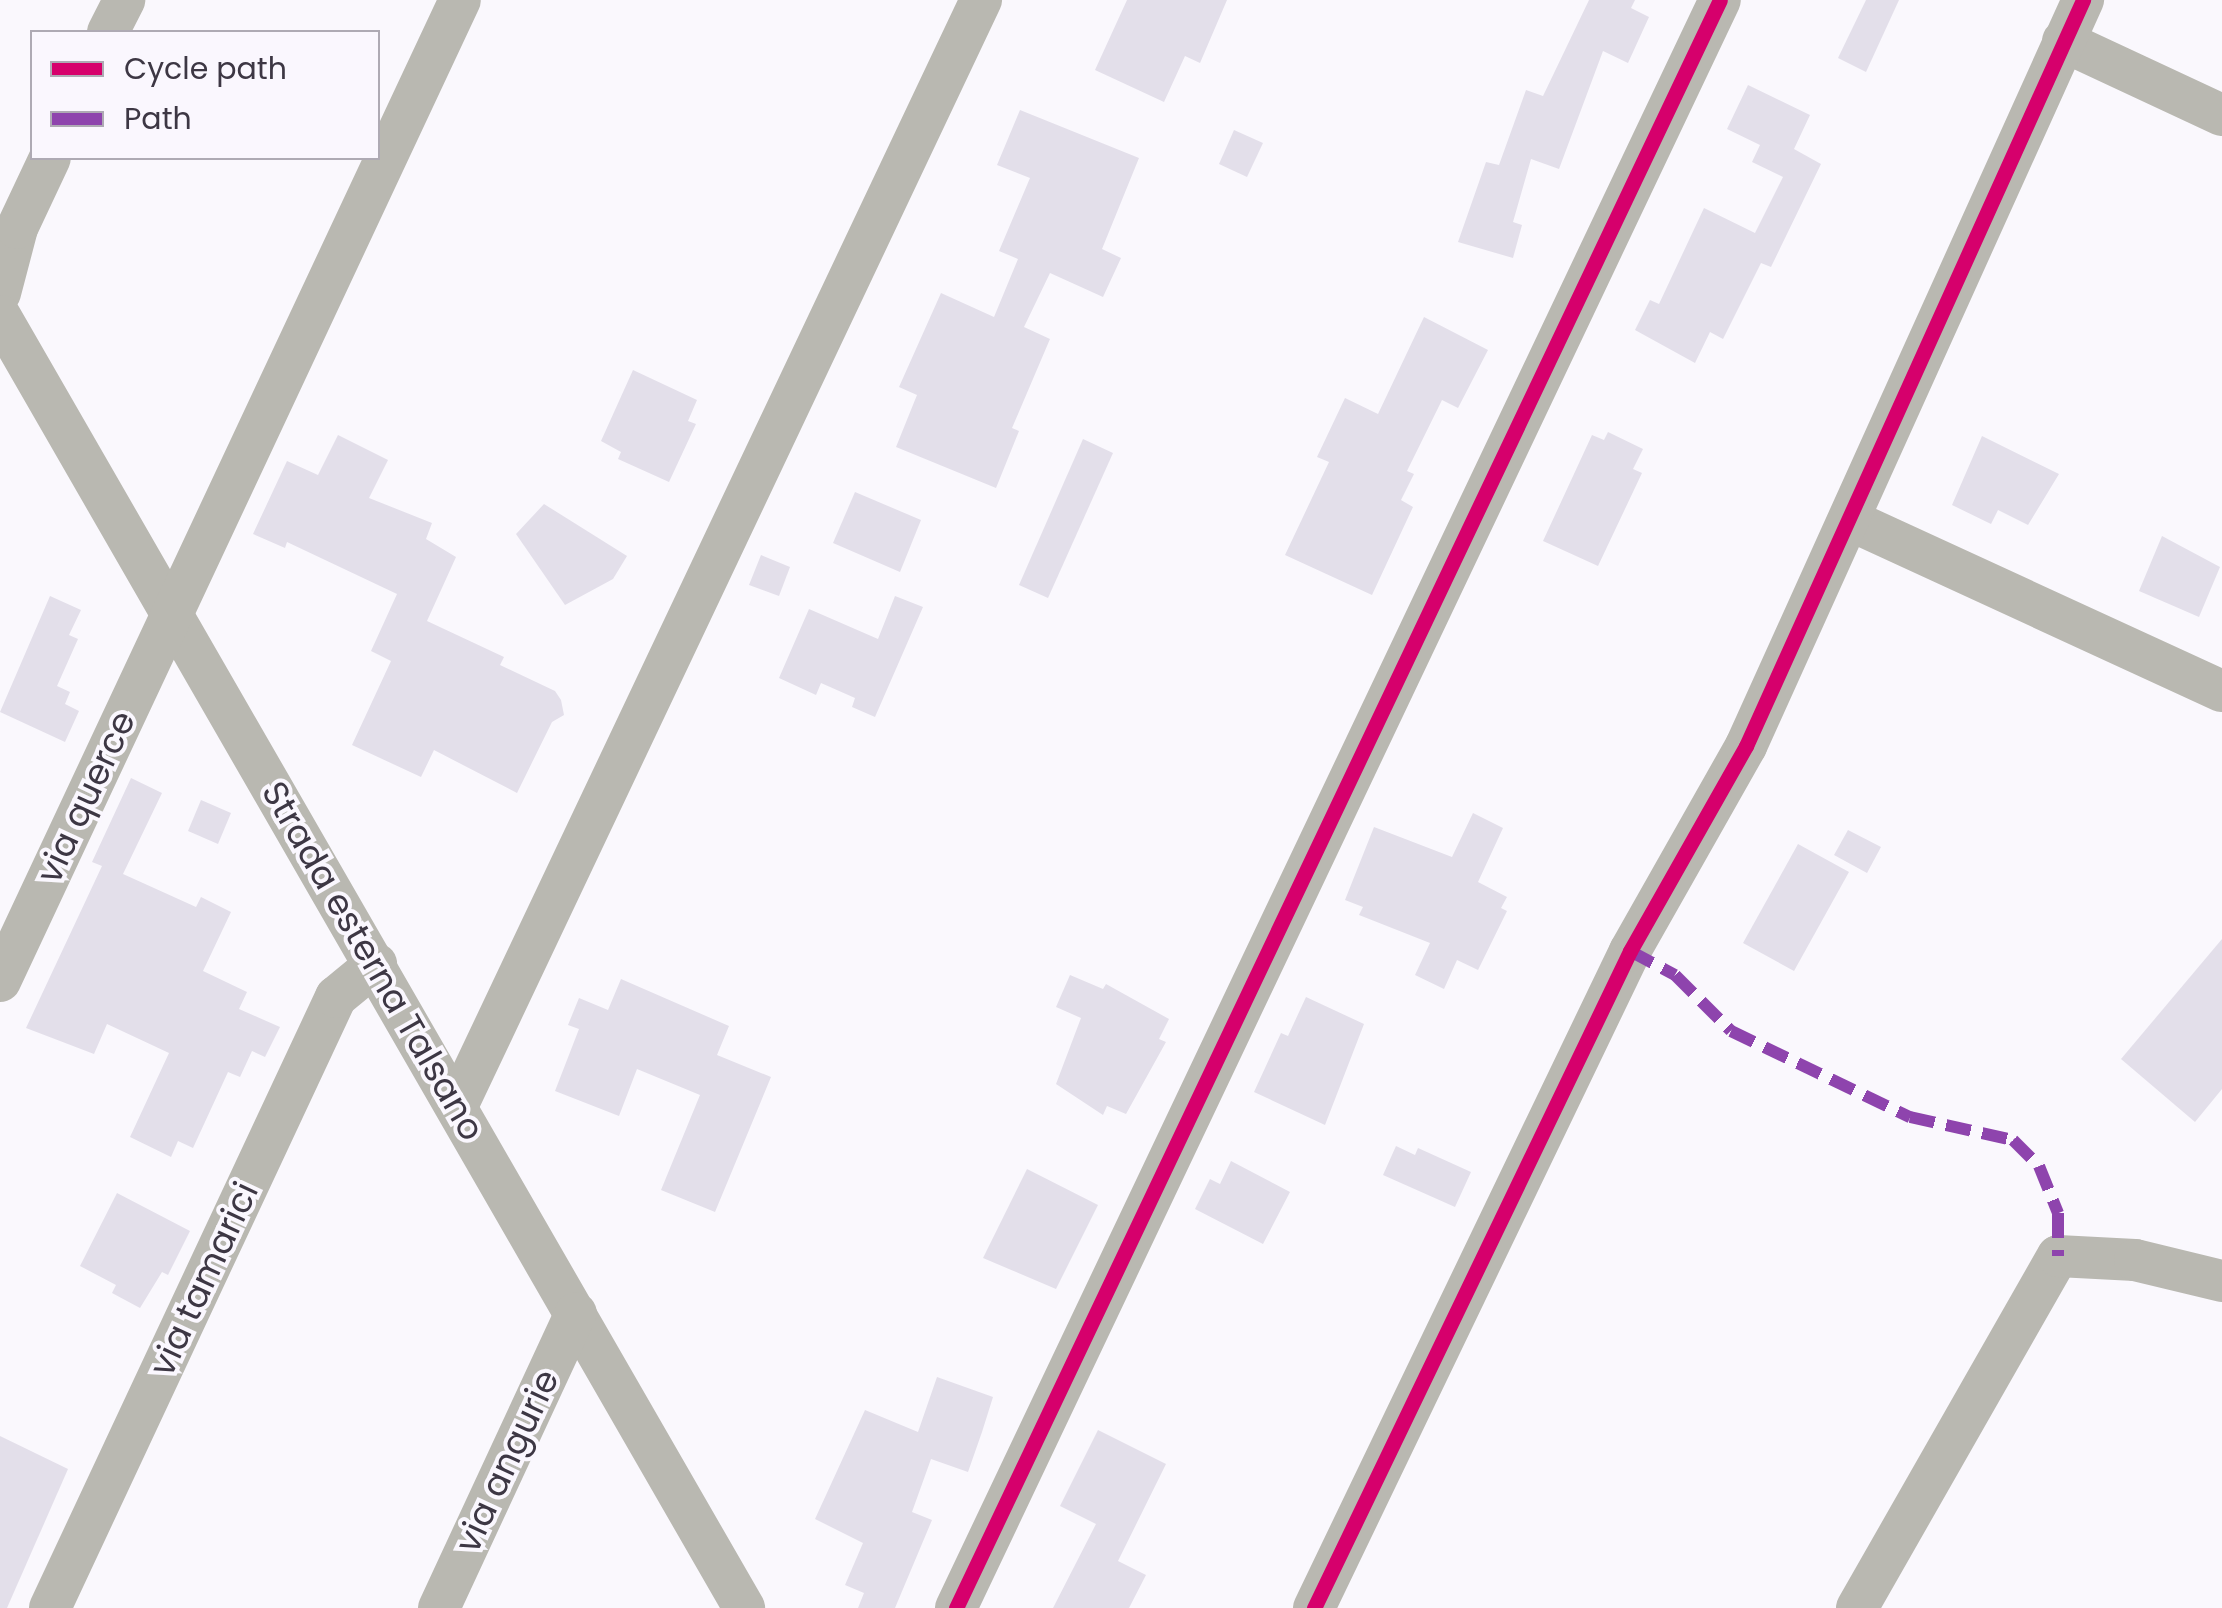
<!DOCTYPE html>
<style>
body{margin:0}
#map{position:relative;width:2222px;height:1608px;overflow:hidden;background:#faf8fd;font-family:Poppins,sans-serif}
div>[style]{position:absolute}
.building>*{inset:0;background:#e3dfea}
.minor>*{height:42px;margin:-21px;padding:0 21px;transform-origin:21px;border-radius:21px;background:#b9b8b1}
.quiet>*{height:12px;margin-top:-6px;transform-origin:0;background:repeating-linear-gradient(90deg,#8e44ad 0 25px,transparent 0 37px)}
.cycleway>*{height:15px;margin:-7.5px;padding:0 7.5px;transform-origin:7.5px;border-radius:7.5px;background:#d6006c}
span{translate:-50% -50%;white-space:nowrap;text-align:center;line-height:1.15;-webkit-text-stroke:8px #faf7fe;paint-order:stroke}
.street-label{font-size:35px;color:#3d3744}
.legend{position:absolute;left:30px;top:30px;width:350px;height:130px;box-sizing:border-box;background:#faf7fe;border:2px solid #aeaab4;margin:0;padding:12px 18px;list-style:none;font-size:30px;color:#3d3744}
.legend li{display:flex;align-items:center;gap:20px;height:50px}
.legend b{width:50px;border:2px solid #aeaab4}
</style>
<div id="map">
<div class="building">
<i style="clip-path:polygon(1127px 0,1227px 0,1200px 63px,1185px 56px,1164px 102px,1095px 70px)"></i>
<i style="clip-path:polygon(1589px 0,1635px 0,1631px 8px,1649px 17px,1628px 63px,1603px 51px,1559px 169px,1531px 159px,1513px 222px,1522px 225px,1513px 258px,1458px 242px,1486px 162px,1499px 165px,1526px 90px,1543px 96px)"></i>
<i style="clip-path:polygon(1866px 0,1899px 0,1866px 72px,1838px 58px)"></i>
<i style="clip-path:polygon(1748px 85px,1810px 115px,1794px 149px,1821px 164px,1771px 267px,1761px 263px,1723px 339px,1710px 332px,1695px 363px,1635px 330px,1650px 300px,1659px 304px,1704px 208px,1755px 233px,1783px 177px,1752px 162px,1760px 145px,1727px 129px)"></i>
<i style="clip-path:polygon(1020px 110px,1139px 158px,1102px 249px,1121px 258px,1103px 297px,1050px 273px,1024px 327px,1050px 339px,1012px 428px,1019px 431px,996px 488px,896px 447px,917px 395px,899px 387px,941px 293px,994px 317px,1018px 259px,999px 251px,1030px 178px,997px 165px)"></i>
<i style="clip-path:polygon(1234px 130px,1263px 143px,1247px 177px,1219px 164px)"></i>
<i style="clip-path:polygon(1424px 317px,1488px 350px,1458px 408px,1442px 400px,1407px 471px,1414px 474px,1401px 500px,1413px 507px,1372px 595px,1285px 555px,1329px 462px,1317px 457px,1345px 398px,1378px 414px)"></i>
<i style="clip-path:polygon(633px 370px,697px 400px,688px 421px,696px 424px,669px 482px,618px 459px,621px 452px,601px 441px)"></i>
<i style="clip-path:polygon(1608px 432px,1643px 449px,1633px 469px,1642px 473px,1598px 566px,1543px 541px,1592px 435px,1604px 440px)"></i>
<i style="clip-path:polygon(338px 435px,388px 460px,369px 498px,432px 523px,426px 539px,456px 557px,427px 621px,504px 657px,500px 665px,555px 691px,561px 700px,564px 715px,552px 722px,517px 793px,434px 750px,421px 777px,352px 745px,391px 661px,371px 651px,397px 594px,287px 542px,285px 548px,253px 534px,287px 461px,318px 475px)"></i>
<i style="clip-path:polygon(1982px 436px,2059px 474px,2028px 525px,1998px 510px,1991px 524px,1952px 505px)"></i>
<i style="clip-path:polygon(1083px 439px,1113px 453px,1048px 598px,1019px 585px)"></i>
<i style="clip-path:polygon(855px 492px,921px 520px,900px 572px,833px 543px)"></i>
<i style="clip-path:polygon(544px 504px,627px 556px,613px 579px,565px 605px,516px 534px)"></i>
<i style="clip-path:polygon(2162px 536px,2220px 567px,2199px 617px,2139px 591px)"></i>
<i style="clip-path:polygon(761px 555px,790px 567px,779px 596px,749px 585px)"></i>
<i style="clip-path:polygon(50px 596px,81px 610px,69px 635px,78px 639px,57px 686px,70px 692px,65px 704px,79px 711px,65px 742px,0 712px)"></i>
<i style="clip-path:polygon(895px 596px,923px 607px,875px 717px,852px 707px,855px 698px,821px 683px,816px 695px,779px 678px,809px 609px,878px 639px)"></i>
<i style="clip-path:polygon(131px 778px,162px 793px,123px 874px,196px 907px,201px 897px,231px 912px,203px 971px,247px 992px,239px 1009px,280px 1027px,265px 1057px,252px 1051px,240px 1077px,228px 1072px,193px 1148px,178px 1141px,171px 1157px,130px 1137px,169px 1053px,107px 1024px,94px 1054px,26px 1028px,102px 866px,92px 862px)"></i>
<i style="clip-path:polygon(201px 800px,231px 813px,218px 844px,188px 831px)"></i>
<i style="clip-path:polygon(1473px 813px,1503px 828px,1478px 882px,1507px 897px,1501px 908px,1507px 911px,1478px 970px,1457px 960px,1444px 989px,1415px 975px,1430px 943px,1359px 915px,1363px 907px,1345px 900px,1374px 827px,1452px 857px)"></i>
<i style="clip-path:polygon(1848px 830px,1881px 847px,1867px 873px,1834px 855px)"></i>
<i style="clip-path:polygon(1798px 844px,1849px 872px,1794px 971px,1743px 943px)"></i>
<i style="clip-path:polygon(2222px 939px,2222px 1089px,2195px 1122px,2121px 1059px)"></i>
<i style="clip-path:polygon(1070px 975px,1103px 989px,1106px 984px,1169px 1019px,1159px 1039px,1166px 1042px,1126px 1114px,1107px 1106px,1103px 1115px,1056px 1084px,1081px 1018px,1056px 1007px)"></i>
<i style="clip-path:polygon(621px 979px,729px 1026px,717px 1055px,771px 1077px,715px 1212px,661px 1190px,700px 1095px,637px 1069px,619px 1116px,555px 1091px,579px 1029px,568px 1025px,579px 998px,608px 1010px)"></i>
<i style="clip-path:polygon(1306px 997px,1364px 1024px,1325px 1125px,1254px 1092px,1281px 1033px,1288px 1036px)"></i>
<i style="clip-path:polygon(1396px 1146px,1415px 1155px,1418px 1148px,1471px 1172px,1455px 1207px,1383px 1175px)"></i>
<i style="clip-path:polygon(1231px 1161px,1290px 1192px,1263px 1244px,1195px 1209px,1210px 1179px,1220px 1184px)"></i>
<i style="clip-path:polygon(1027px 1169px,1098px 1205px,1056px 1289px,983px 1258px)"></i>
<i style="clip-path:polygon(117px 1193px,190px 1231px,168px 1275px,162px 1272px,140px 1308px,112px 1293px,116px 1285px,80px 1266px)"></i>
<i style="clip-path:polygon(937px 1377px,993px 1397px,982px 1432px,968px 1472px,931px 1459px,912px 1512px,932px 1520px,895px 1608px,858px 1608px,864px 1593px,845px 1585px,863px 1543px,815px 1519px,865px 1410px,918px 1432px)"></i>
<i style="clip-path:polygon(1098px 1430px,1166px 1464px,1118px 1561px,1146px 1575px,1129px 1608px,1053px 1608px,1096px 1524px,1060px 1506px)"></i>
<i style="clip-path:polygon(0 1436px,68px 1469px,7px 1608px,0 1608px)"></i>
</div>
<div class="minor">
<i style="left:108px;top:32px;width:36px;rotate:-63deg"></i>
<i style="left:2063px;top:41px;width:175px;rotate:25deg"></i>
<i style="left:0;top:293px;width:67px;rotate:-75.3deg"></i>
<i style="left:17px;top:228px;width:77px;rotate:-64.8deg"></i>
<i style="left:0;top:316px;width:1491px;rotate:60.06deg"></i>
<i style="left:1852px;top:521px;width:407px;rotate:24.7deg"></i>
<i style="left:0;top:981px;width:1083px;rotate:-64.88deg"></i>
<i style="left:457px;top:1106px;width:1224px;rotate:-64.65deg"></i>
<i style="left:50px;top:1608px;width:675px;rotate:-64.92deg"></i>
<i style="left:336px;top:997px;width:52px;rotate:-39.5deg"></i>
<i style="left:439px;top:1608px;width:325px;rotate:-65.1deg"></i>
<i style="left:956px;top:1608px;width:1780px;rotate:-64.59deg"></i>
<i style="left:1314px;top:1608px;width:729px;rotate:-64.31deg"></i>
<i style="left:1630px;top:951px;width:236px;rotate:-60.5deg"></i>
<i style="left:1746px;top:746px;width:819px;rotate:-65.69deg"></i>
<i style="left:1857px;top:1608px;width:405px;rotate:-60.3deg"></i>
<i style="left:2058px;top:1256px;width:77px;rotate:3deg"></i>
<i style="left:2135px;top:1260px;width:89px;rotate:13.6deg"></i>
</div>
<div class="quiet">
<i style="left:1630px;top:951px;width:51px;rotate:28.1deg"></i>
<i style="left:1675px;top:975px;width:79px;rotate:45deg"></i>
<i style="left:1731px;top:1031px;width:199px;rotate:25.7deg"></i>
<i style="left:1910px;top:1117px;width:106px;rotate:12.6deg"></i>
<i style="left:2013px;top:1140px;width:37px;rotate:45deg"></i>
<i style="left:2039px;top:1166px;width:51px;rotate:68deg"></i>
<i style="left:2058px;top:1213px;width:43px;rotate:90deg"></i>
</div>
<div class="cycleway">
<i style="left:956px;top:1608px;width:1780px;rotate:-64.59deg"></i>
<i style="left:1314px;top:1608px;width:729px;rotate:-64.31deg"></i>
<i style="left:1630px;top:951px;width:236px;rotate:-60.5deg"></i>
<i style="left:1746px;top:746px;width:819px;rotate:-65.69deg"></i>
</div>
<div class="street-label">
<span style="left:86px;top:797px;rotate:-65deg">via querce</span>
<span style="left:373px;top:961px;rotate:60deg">Strada esterna Talsano</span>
<span style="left:204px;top:1279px;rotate:-65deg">via tamarici</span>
<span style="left:507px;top:1461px;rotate:-65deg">via angurie</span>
</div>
<ul class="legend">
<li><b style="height:12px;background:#d6006c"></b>Cycle path</li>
<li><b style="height:12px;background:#8e44ad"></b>Path</li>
</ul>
</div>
